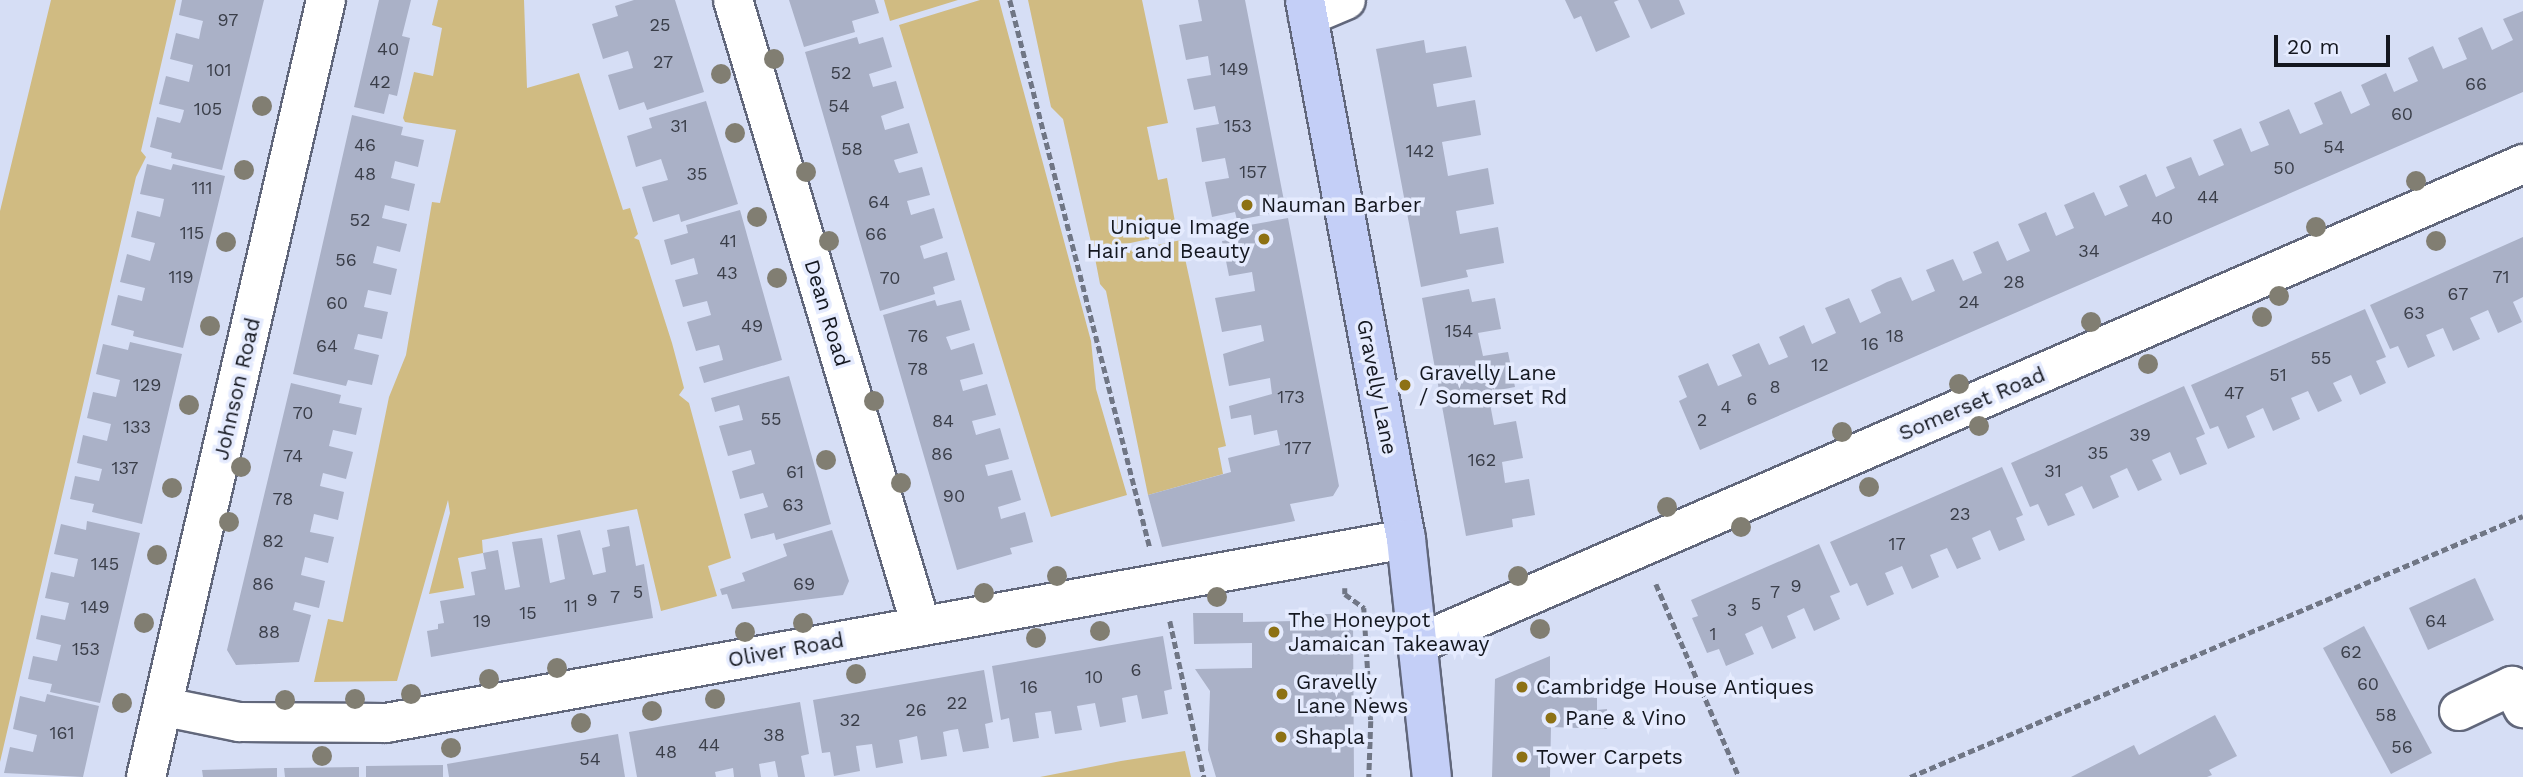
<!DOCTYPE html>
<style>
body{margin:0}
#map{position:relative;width:2523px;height:777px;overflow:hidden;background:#d6def5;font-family:"Work Sans",sans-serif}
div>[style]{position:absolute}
.green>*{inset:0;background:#d0bb82}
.building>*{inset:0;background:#aab1c7}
.path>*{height:4.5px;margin-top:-2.25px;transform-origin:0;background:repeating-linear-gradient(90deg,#707685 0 7px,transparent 0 10.5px)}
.roads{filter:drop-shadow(2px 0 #61677b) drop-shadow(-2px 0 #61677b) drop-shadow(0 2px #61677b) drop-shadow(0 -2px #61677b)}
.minor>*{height:38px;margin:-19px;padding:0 19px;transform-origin:19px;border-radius:19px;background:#fff}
.major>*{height:38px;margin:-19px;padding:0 19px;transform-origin:19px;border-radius:19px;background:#c4cff7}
.trees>*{width:20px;height:20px;margin:-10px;border-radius:50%;background:#817e72}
.dots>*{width:19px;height:19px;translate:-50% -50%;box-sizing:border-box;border:4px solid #e5ebfe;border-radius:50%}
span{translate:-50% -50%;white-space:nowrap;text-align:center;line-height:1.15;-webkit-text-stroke:7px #e5ebfe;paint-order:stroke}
.number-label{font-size:18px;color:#3a3e49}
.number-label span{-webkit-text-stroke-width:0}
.poi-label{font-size:21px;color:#14171f}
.left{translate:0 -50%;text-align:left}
.right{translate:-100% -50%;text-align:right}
.street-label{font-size:21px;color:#14171f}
.scale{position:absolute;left:2274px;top:35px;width:116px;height:32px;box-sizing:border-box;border:4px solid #14171f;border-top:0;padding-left:9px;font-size:21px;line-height:24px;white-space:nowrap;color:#14171f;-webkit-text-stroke:5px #e5ebfe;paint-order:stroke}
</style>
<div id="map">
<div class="green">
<i style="clip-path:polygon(51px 0,176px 0,141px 151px,146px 157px,136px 177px,0 762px,0 211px)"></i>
<i style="clip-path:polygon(438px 0,524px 0,527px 88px,579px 73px,623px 210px,630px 208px,638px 234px,634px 238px,639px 240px,672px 343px,684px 388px,679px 395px,689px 403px,731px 558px,708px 566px,717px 596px,661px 611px,637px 509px,482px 540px,483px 553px,458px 558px,464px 588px,429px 594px,450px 513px,448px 500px,397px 681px,314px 682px,328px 619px,343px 622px,389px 397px,406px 355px,432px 202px,440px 203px,456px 130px,405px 122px,403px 118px,414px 72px,433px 76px,442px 28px,432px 25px)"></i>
<i style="clip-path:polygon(884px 0,958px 0,890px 21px)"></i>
<i style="clip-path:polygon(980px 0,999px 0,1003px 15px,1091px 341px,1096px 389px,1127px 495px,1051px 517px,899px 25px)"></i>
<i style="clip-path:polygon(1028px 0,1142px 0,1168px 123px,1147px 127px,1158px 180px,1167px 178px,1177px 233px,1093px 251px,1063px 119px,1051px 107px)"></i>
<i style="clip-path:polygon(1181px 240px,1226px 446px,1218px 448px,1223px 474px,1148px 495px,1106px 291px,1100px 284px,1095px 258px)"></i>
<i style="clip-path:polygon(1185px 751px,1191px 777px,1040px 777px,1121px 761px)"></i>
</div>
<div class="building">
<i style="clip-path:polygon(182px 0,264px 0,222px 170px,171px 158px,172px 153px,150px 147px,157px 117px,180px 123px,182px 118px,184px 110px,159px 104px,166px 76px,189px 82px,193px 65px,170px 59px,176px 33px,199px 39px,201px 29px,203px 21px,179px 15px)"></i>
<i style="clip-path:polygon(379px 0,411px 0,402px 36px,410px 38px,397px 96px,389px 94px,384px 114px,354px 107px)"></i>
<i style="clip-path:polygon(634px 0,675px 0,704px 92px,647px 110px,644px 102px,619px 110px,608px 75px,633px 68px,630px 57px,628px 51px,603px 59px,592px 24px,618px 16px,615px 6px)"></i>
<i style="clip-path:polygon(789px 0,875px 0,879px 13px,852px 21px,855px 32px,804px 47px)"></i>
<i style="clip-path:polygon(1198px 0,1245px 0,1286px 211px,1237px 220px,1235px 212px,1212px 217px,1205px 182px,1229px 178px,1225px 158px,1202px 162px,1196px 128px,1219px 124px,1215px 106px,1194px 110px,1187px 79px,1211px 75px,1208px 56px,1186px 60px,1179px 25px,1202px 21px)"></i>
<i style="clip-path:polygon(1565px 0,1619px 0,1614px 2px,1630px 37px,1596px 52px,1581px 16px,1574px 19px)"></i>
<i style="clip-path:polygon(1638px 0,1679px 0,1685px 14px,1651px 29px)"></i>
<i style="clip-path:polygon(2523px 11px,2523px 92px,1700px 450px,1679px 401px,1687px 397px,1678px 376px,1708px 363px,1718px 386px,1742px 376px,1732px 355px,1759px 343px,1769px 365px,1788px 357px,1779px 337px,1804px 325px,1812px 344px,1836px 333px,1825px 308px,1849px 298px,1860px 323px,1881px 313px,1871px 290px,1887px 282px,1901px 277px,1912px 301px,1935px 291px,1926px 270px,1953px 259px,1963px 281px,1982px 273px,1973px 252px,1998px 241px,2007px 261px,2030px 251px,2018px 224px,2046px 212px,2056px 236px,2074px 228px,2064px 205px,2094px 192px,2105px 216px,2128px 206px,2119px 186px,2146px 174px,2156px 197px,2175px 188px,2166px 167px,2191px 157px,2199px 176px,2224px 165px,2213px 140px,2241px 128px,2251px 152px,2269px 145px,2259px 122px,2289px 109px,2300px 134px,2323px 124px,2314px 103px,2341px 91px,2351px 114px,2370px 105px,2361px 85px,2386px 73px,2394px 92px,2418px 81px,2408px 58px,2420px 52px,2433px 46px,2443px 69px,2467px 59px,2458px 38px,2482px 27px,2492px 50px,2513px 40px,2503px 19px)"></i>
<i style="clip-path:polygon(857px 37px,859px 44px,883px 37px,892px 67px,869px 74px,873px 87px,896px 81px,904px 108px,881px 116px,885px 130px,909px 123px,918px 153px,894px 160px,896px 166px,899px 173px,922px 167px,930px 195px,907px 201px,911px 215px,934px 208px,943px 238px,920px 246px,924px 259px,947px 252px,955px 280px,933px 287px,935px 294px,880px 311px,805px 52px)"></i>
<i style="clip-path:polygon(1424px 40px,1426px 53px,1466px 46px,1472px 77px,1433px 84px,1437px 107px,1475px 100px,1481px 135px,1442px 142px,1448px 176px,1488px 168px,1494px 204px,1456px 211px,1460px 234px,1498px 227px,1504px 263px,1466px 270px,1468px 277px,1421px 287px,1376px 49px)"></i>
<i style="clip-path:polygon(706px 101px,738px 204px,681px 222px,679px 214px,653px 222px,642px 187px,668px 180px,661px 159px,636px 167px,627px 136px,652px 128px,649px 118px)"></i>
<i style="clip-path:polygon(352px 115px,403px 127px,401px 135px,424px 140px,418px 167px,395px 161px,393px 170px,391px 178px,415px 184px,409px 211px,385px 205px,382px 218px,407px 224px,400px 252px,377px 246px,373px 263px,397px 269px,391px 295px,368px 290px,364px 307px,388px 312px,382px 339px,358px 334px,354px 349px,379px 355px,372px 385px,348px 380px,346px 386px,293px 374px)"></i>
<i style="clip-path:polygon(147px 164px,171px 170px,173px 164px,225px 176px,183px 348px,133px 336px,134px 331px,111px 325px,118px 295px,142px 301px,143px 296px,145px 288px,120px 282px,127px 254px,150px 261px,155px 243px,131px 237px,137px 211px,160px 217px,162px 209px,164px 199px,140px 194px)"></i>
<i style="clip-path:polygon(740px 210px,782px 360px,704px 383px,699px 367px,723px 360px,721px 352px,719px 345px,696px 351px,687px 322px,711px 315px,707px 301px,683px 307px,675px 280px,698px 274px,694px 258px,671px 265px,664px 240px,688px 233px,686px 225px)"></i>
<i style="clip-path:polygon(1288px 218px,1339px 486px,1333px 496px,1290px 504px,1295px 521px,1162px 547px,1148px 495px,1231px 472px,1228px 458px,1280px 445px,1277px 430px,1254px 435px,1251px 415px,1231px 419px,1229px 406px,1272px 394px,1270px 378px,1229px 386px,1223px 354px,1264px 341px,1261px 325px,1222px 332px,1215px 298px,1255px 291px,1252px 272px,1229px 276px,1222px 241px,1247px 237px,1244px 226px)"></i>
<i style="clip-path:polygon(2523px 237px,2523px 297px,2513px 302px,2522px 322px,2498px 333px,2488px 310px,2470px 318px,2480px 339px,2453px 351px,2443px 328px,2426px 335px,2435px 356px,2408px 368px,2398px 346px,2390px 349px,2370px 305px)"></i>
<i style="clip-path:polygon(1469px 289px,1472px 302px,1495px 298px,1501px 329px,1478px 333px,1483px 356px,1508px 352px,1515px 387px,1488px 392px,1491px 409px,1494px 425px,1516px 421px,1523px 458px,1502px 462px,1505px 483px,1529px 479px,1535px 515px,1512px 519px,1513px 527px,1466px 536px,1422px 298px)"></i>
<i style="clip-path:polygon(935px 300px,937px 306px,961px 300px,970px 330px,946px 337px,951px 350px,974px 343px,983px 374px,960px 380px,963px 391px,987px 384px,996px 415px,972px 421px,976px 435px,1000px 428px,1009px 459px,985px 465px,988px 476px,1012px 470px,1021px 500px,998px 507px,1001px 519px,1025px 512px,1033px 542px,1010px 548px,1012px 554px,957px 570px,883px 315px)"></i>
<i style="clip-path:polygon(2365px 309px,2386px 357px,2376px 361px,2386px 383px,2360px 395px,2351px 375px,2333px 383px,2342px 401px,2318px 412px,2308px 391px,2291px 398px,2300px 419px,2273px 431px,2263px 408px,2246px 416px,2255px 437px,2228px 449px,2218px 426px,2210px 429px,2191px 385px)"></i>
<i style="clip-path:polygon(130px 342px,182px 354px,142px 524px,92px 512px,94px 504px,70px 499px,75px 476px,99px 481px,102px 469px,77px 463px,83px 435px,107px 441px,111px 424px,87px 418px,93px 392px,116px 397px,120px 380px,96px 374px,103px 344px,128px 350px)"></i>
<i style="clip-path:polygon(789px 376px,831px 524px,776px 540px,774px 533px,751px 539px,744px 514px,768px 507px,763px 493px,740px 499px,732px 471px,755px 464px,751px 450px,728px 456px,719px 426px,743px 420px,739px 405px,715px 412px,711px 398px)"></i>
<i style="clip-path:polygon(291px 383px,341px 395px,339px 403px,362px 408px,356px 435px,333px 430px,329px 446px,353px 452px,346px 479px,323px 473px,320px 486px,344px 492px,338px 520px,314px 514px,310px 532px,334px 537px,328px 563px,305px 557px,301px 575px,325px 581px,319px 608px,295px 602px,293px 610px,311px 615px,299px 662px,236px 665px,227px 650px)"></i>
<i style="clip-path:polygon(2184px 386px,2205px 434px,2196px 438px,2207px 464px,2180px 475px,2170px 452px,2152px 460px,2162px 480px,2138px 491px,2127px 468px,2110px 476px,2119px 497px,2093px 509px,2082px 486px,2065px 494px,2075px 515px,2048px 526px,2038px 504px,2030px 507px,2011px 463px)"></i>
<i style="clip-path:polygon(2002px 467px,2023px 515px,2016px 518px,2025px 540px,1999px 551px,1990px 530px,1972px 538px,1981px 559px,1957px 569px,1947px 548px,1930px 555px,1939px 577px,1912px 589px,1902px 566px,1885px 573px,1894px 594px,1867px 606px,1857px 583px,1850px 586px,1830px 542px)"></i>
<i style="clip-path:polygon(87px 521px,140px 533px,100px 703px,50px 692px,52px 684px,28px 679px,33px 656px,57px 661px,61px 645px,36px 639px,41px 615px,65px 620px,69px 603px,45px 598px,51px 572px,74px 577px,78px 559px,54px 554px,61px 524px,86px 530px)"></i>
<i style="clip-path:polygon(629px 526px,636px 566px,644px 564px,653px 618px,431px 657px,427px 631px,438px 629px,438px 624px,444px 623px,440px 601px,475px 595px,471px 572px,486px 569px,483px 553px,498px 550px,505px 590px,520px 587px,512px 542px,542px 538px,550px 583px,565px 579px,557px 535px,580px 530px,593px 575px,606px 572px,602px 548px,610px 546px,607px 530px)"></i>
<i style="clip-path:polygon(832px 530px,849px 581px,843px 595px,732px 609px,727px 594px,722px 595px,720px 589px,745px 581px,742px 573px,787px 556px,783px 544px)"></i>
<i style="clip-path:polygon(1819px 544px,1840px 592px,1830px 596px,1840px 619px,1814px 631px,1804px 608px,1787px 616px,1796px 638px,1772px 649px,1762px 626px,1745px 634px,1754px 654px,1726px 666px,1719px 649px,1707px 653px,1692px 618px,1698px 616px,1691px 600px)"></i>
<i style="clip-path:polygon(2475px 578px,2494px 620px,2428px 650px,2409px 608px)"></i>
<i style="clip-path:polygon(1193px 613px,1243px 613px,1243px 622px,1295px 621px,1295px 614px,1346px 614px,1353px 619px,1354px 777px,1216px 777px,1208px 750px,1210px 691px,1195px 669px,1252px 668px,1252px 643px,1194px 644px)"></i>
<i style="clip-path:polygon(2364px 626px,2432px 753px,2391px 774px,2323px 648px)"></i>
<i style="clip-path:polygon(1163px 636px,1172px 689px,1164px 691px,1168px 714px,1142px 719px,1137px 695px,1122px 698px,1126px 722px,1100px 727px,1095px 703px,1077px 706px,1082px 730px,1055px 734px,1051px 711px,1035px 713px,1039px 738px,1013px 742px,1009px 718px,1001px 720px,992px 666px)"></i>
<i style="clip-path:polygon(1550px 656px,1550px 694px,1597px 698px,1597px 710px,1607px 709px,1607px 729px,1551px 727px,1550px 777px,1492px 777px,1495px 679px)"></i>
<i style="clip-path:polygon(984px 670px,993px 722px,985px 724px,989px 748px,963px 752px,958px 729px,951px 730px,943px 732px,947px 756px,921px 760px,917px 736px,909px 738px,899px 740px,903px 763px,876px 768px,872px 744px,856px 746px,860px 771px,834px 776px,830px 752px,822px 753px,813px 700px)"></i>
<i style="clip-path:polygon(47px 694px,99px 706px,83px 777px,4px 773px,10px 747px,33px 752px,37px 735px,13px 729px,20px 696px,45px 702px)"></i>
<i style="clip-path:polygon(800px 702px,809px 754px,801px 756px,805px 777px,778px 777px,775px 761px,759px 764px,761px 777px,734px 777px,733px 768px,715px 772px,716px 777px,637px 777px,629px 732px)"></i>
<i style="clip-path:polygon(2215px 715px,2237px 756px,2209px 770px,2212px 775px,2207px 777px,2071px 777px,2134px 745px,2139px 755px)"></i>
<i style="clip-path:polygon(618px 734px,625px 777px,449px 777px,447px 764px)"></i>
<i style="clip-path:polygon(443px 765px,443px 777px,366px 777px,366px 766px)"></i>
<i style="clip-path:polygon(359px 767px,359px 777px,285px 777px,284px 768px)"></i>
<i style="clip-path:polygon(277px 768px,277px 777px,203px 777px,202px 770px)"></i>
</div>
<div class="path">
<i style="left:1010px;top:0;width:566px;rotate:75.67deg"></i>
<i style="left:1656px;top:584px;width:210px;rotate:66.7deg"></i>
<i style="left:1345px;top:588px;width:6px;rotate:90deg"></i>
<i style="left:1345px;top:594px;width:24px;rotate:36deg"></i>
<i style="left:1364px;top:608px;width:113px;rotate:86.5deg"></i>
<i style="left:1371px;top:721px;width:56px;rotate:92deg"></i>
<i style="left:1170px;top:621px;width:160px;rotate:77.7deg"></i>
<i style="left:1910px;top:777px;width:666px;rotate:-23.06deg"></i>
</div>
<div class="roads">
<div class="minor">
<i style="left:733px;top:0;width:654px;rotate:73.28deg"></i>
<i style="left:1308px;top:16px;width:41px;rotate:-22.8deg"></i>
<i style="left:1420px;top:643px;width:1203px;rotate:-23.47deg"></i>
<i style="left:165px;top:707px;width:76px;rotate:11.5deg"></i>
<i style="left:239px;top:722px;width:147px;rotate:0.4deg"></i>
<i style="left:386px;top:723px;width:1036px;rotate:-10.23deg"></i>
<i style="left:2459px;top:711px;width:59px;rotate:-25.3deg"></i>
<i style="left:2512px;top:686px;width:25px;rotate:63deg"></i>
<i style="left:146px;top:777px;width:798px;rotate:-76.96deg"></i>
</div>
<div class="major">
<i style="left:1305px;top:0;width:548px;rotate:79.39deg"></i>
<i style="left:1406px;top:539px;width:239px;rotate:83.8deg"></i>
</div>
</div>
<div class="trees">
<i style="left:774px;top:59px"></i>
<i style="left:721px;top:74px"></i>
<i style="left:262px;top:106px"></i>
<i style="left:735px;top:133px"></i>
<i style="left:244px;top:170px"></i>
<i style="left:806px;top:172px"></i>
<i style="left:2416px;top:181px"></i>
<i style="left:757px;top:217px"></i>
<i style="left:2316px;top:227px"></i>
<i style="left:829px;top:241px"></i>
<i style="left:2436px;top:241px"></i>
<i style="left:226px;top:242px"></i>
<i style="left:777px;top:278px"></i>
<i style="left:2279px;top:296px"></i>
<i style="left:2262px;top:317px"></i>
<i style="left:2091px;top:322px"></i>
<i style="left:210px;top:326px"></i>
<i style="left:2148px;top:364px"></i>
<i style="left:1959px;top:384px"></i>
<i style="left:874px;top:401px"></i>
<i style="left:189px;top:405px"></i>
<i style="left:1979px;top:426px"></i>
<i style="left:1842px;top:432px"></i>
<i style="left:826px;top:460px"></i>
<i style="left:241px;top:467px"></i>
<i style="left:901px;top:483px"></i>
<i style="left:1869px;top:487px"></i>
<i style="left:172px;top:488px"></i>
<i style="left:1667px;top:507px"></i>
<i style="left:229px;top:522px"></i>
<i style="left:1741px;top:527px"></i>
<i style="left:157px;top:555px"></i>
<i style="left:1057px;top:576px"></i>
<i style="left:1518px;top:576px"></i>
<i style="left:984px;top:593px"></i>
<i style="left:1217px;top:597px"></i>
<i style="left:144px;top:623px"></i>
<i style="left:803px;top:623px"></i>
<i style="left:1540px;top:629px"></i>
<i style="left:1100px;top:631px"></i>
<i style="left:745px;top:632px"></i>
<i style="left:1036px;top:638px"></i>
<i style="left:557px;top:668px"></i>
<i style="left:856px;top:674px"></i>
<i style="left:489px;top:679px"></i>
<i style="left:411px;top:694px"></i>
<i style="left:355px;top:699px"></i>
<i style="left:715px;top:699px"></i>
<i style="left:285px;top:700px"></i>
<i style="left:122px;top:703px"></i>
<i style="left:652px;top:711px"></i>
<i style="left:581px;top:723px"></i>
<i style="left:451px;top:748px"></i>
<i style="left:322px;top:756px"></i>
</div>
<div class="dots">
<i style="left:1247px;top:205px;background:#8d7114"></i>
<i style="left:1264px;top:239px;background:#8d7114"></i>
<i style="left:1405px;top:385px;background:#8d7114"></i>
<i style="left:1274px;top:632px;background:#8d7114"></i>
<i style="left:1522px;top:687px;background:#8d7114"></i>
<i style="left:1282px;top:694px;background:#8d7114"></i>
<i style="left:1551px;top:718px;background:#8d7114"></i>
<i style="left:1281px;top:737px;background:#8d7114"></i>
<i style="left:1522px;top:757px;background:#8d7114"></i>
</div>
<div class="number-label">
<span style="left:228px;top:20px">97</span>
<span style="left:660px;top:25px">25</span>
<span style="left:388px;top:49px">40</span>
<span style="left:663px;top:62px">27</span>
<span style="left:1234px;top:69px">149</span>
<span style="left:219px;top:70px">101</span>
<span style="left:841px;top:73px">52</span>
<span style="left:380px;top:82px">42</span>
<span style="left:2476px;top:84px">66</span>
<span style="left:839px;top:106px">54</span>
<span style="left:208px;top:109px">105</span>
<span style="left:2402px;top:114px">60</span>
<span style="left:679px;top:126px">31</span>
<span style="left:1238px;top:126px">153</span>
<span style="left:365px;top:145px">46</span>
<span style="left:2334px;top:147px">54</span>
<span style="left:852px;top:149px">58</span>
<span style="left:1420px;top:151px">142</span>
<span style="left:2284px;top:168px">50</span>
<span style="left:1253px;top:172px">157</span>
<span style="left:365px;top:174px">48</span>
<span style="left:697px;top:174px">35</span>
<span style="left:202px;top:188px">111</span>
<span style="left:2208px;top:197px">44</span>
<span style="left:879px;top:202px">64</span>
<span style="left:2162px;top:218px">40</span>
<span style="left:360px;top:220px">52</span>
<span style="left:192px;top:233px">115</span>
<span style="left:876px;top:234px">66</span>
<span style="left:728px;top:241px">41</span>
<span style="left:2089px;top:251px">34</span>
<span style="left:346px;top:260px">56</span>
<span style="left:727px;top:273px">43</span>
<span style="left:181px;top:277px">119</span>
<span style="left:2501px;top:277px">71</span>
<span style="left:890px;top:278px">70</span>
<span style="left:2014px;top:282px">28</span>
<span style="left:2458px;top:294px">67</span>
<span style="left:1969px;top:302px">24</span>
<span style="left:337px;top:303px">60</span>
<span style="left:2414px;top:313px">63</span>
<span style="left:752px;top:326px">49</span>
<span style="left:1459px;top:331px">154</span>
<span style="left:918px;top:336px">76</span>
<span style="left:1895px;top:336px">18</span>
<span style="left:1870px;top:344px">16</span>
<span style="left:327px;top:346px">64</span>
<span style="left:2321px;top:358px">55</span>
<span style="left:1820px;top:365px">12</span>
<span style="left:918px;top:369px">78</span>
<span style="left:2278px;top:375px">51</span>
<span style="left:147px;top:385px">129</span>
<span style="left:1775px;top:387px">8</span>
<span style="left:2234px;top:393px">47</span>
<span style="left:1291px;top:397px">173</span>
<span style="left:1752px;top:399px">6</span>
<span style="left:1726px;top:407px">4</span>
<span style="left:303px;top:413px">70</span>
<span style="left:771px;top:419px">55</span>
<span style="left:1702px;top:420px">2</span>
<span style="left:943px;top:421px">84</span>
<span style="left:137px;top:427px">133</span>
<span style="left:2140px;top:435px">39</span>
<span style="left:1298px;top:448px">177</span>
<span style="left:2098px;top:453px">35</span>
<span style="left:942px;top:454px">86</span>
<span style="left:293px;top:456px">74</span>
<span style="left:1482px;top:460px">162</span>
<span style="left:125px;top:468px">137</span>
<span style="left:2053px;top:471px">31</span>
<span style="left:795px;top:472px">61</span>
<span style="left:954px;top:496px">90</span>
<span style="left:283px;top:499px">78</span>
<span style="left:793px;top:505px">63</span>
<span style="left:1960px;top:514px">23</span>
<span style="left:273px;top:541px">82</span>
<span style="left:1897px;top:544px">17</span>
<span style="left:105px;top:564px">145</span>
<span style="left:263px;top:584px">86</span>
<span style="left:804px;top:584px">69</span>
<span style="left:1796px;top:586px">9</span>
<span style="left:638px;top:592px">5</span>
<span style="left:1775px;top:592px">7</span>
<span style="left:615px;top:597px">7</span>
<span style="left:592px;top:600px">9</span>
<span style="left:1756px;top:604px">5</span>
<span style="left:571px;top:606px">11</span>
<span style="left:95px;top:607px">149</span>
<span style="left:1732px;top:610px">3</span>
<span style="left:528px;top:613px">15</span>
<span style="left:482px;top:621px">19</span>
<span style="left:2436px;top:621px">64</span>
<span style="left:269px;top:632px">88</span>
<span style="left:1713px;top:634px">1</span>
<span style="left:86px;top:649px">153</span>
<span style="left:2351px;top:652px">62</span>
<span style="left:1136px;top:670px">6</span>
<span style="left:1094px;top:677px">10</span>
<span style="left:2368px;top:684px">60</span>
<span style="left:1029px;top:687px">16</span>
<span style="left:957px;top:703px">22</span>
<span style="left:916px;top:710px">26</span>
<span style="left:2386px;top:715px">58</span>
<span style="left:850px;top:720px">32</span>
<span style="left:62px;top:733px">161</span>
<span style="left:774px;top:735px">38</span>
<span style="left:709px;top:745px">44</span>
<span style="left:2402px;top:747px">56</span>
<span style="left:666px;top:752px">48</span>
<span style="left:590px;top:759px">54</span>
</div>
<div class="poi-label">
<span class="left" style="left:1261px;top:205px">Nauman Barber</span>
<span class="right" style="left:1250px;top:239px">Unique Image<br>Hair and Beauty</span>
<span class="left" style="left:1419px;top:385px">Gravelly Lane<br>/ Somerset Rd</span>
<span class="left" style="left:1288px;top:632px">The Honeypot<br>Jamaican Takeaway</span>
<span class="left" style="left:1296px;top:694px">Gravelly<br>Lane News</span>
<span class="left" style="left:1536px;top:687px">Cambridge House Antiques</span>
<span class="left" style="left:1565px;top:718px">Pane &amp; Vino</span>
<span class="left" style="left:1295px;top:737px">Shapla</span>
<span class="left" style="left:1536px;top:757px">Tower Carpets</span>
</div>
<div class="street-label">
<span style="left:827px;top:313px;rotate:73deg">Dean Road</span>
<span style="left:1377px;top:387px;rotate:79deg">Gravelly Lane</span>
<span style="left:237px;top:389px;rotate:-77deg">Johnson Road</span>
<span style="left:1972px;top:404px;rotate:-23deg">Somerset Road</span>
<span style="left:786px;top:650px;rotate:-10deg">Oliver Road</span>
</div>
<div class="scale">20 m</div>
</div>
